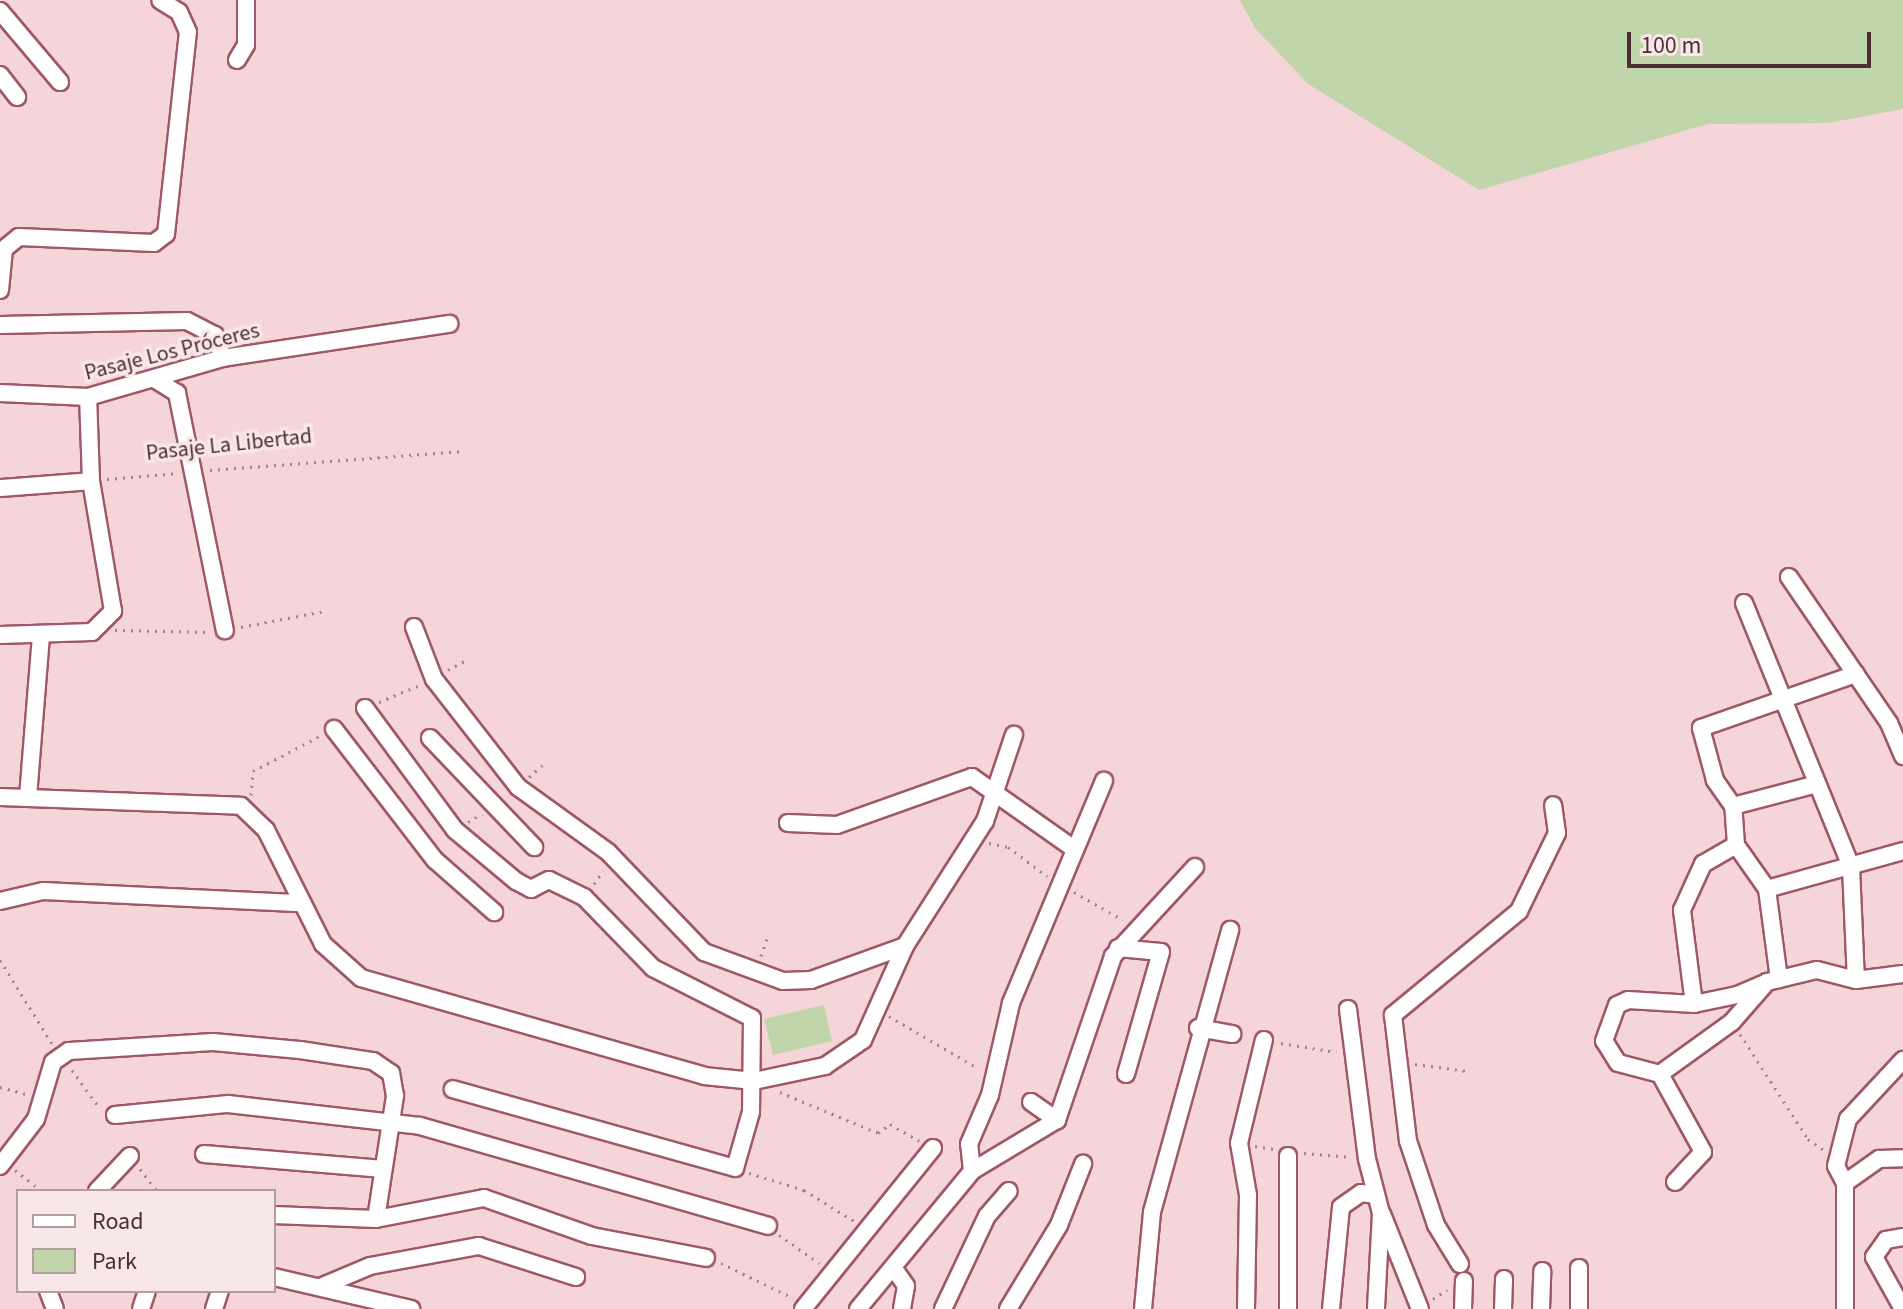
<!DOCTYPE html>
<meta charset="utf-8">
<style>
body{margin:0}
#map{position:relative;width:1903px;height:1309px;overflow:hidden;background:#f6d5da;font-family:"Source Sans 3",sans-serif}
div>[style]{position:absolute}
.green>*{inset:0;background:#c0d5aa}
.path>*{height:3px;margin-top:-1.5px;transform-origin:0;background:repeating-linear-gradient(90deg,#a28287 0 2px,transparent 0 8px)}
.roads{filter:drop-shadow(2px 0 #9e5965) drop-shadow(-2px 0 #9e5965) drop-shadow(0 2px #9e5965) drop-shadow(0 -2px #9e5965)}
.street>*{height:16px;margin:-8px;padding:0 8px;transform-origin:8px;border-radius:8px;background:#fff}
span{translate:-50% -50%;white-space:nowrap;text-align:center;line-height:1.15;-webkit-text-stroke:7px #f8e7e9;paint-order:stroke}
.street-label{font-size:22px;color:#4d2e33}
.legend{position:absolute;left:16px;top:1189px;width:260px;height:104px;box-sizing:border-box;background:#f8e7e9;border:2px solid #b49da0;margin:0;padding:10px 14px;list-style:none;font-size:24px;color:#4d2e33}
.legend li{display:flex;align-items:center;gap:16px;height:40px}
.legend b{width:40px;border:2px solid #b49da0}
.scale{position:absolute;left:1627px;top:32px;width:244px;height:36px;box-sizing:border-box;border:4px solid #4d2e33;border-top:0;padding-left:10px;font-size:24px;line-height:28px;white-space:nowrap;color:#4d2e33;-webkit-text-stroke:6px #f8e7e9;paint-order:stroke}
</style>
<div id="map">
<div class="green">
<i style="clip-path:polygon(1240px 0,1903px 0,1903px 109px,1828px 123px,1708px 124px,1479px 190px,1308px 84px,1255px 28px)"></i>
<i style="clip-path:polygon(824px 1005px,832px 1041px,773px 1055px,764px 1019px)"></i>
</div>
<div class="path">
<i style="left:210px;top:470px;width:254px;rotate:-4.3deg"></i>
<i style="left:107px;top:479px;width:72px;rotate:-4.8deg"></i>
<i style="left:241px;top:627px;width:85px;rotate:-10.9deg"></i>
<i style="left:115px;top:630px;width:95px;rotate:1.2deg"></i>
<i style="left:448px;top:670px;width:21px;rotate:-29deg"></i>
<i style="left:379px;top:702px;width:44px;rotate:-22.5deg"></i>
<i style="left:529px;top:777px;width:23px;rotate:-41deg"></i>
<i style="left:251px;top:795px;width:24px;rotate:-85deg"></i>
<i style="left:253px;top:771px;width:76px;rotate:-27.6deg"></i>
<i style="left:468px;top:822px;width:16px;rotate:-30deg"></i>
<i style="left:989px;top:843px;width:19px;rotate:12deg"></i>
<i style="left:1008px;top:847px;width:49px;rotate:36.6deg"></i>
<i style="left:594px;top:884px;width:16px;rotate:-55deg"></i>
<i style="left:1074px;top:892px;width:56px;rotate:29.7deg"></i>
<i style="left:761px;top:956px;width:18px;rotate:-71deg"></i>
<i style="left:0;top:960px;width:100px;rotate:58.1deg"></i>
<i style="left:889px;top:1016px;width:104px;rotate:30.5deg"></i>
<i style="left:1740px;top:1034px;width:125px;rotate:57.1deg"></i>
<i style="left:1808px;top:1139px;width:19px;rotate:35deg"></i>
<i style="left:1281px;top:1043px;width:56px;rotate:9.3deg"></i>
<i style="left:1415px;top:1064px;width:52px;rotate:7.7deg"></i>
<i style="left:72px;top:1070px;width:48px;rotate:54.3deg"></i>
<i style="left:0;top:1087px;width:27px;rotate:15deg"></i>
<i style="left:780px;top:1092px;width:106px;rotate:22.7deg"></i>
<i style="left:878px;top:1133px;width:15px;rotate:-37deg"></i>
<i style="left:890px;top:1124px;width:34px;rotate:30deg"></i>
<i style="left:1255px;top:1146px;width:20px;rotate:9deg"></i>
<i style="left:1304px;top:1153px;width:48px;rotate:4.8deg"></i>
<i style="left:140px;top:1169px;width:28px;rotate:52deg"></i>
<i style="left:15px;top:1170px;width:34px;rotate:38deg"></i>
<i style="left:749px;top:1173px;width:58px;rotate:17.2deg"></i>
<i style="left:804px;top:1190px;width:59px;rotate:31.8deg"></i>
<i style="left:779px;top:1235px;width:49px;rotate:35deg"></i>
<i style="left:721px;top:1263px;width:80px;rotate:25.9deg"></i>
<i style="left:1433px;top:1299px;width:17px;rotate:-33deg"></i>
</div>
<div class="roads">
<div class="street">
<i style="left:0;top:11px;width:93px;rotate:49.8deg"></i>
<i style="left:237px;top:60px;width:17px;rotate:-59deg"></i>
<i style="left:246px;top:45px;width:45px;rotate:-90deg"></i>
<i style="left:0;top:75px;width:28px;rotate:52deg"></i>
<i style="left:0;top:290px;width:41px;rotate:-84.4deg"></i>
<i style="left:4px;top:249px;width:19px;rotate:-39deg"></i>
<i style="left:19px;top:237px;width:135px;rotate:2.5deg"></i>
<i style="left:154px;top:243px;width:15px;rotate:-37deg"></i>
<i style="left:166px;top:234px;width:203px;rotate:-83.8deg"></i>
<i style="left:188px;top:32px;width:22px;rotate:-114deg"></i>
<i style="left:179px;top:12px;width:22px;rotate:-148deg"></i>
<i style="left:0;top:325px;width:187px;rotate:-1.2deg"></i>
<i style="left:187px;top:321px;width:31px;rotate:27deg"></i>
<i style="left:215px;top:335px;width:24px;rotate:71deg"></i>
<i style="left:156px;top:380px;width:25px;rotate:32deg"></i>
<i style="left:177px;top:393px;width:242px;rotate:78.6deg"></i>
<i style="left:0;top:393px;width:88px;rotate:2.6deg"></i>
<i style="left:88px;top:397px;width:141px;rotate:-16.1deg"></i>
<i style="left:223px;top:358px;width:229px;rotate:-8.6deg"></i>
<i style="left:0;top:488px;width:91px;rotate:-4.4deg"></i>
<i style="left:1789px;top:577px;width:177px;rotate:55.6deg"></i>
<i style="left:1889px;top:723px;width:36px;rotate:67deg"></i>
<i style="left:1744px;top:603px;width:285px;rotate:67.9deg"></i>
<i style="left:1851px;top:867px;width:113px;rotate:87.5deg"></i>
<i style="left:414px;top:627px;width:56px;rotate:69deg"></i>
<i style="left:434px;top:679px;width:137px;rotate:52.1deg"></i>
<i style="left:518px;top:787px;width:111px;rotate:35.8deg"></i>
<i style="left:608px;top:852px;width:139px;rotate:46.2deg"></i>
<i style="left:704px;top:952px;width:84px;rotate:20.2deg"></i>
<i style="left:783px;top:981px;width:28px;rotate:-2deg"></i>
<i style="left:811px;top:980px;width:100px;rotate:-19.9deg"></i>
<i style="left:0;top:635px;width:92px;rotate:-1.9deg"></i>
<i style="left:92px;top:632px;width:30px;rotate:-45deg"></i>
<i style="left:113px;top:611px;width:132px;rotate:-99.6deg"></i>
<i style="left:91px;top:481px;width:84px;rotate:-92deg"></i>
<i style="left:365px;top:708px;width:152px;rotate:53.6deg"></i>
<i style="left:455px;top:830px;width:80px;rotate:39.9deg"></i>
<i style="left:516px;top:881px;width:17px;rotate:28deg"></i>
<i style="left:531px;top:889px;width:20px;rotate:-27deg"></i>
<i style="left:549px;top:880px;width:39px;rotate:26deg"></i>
<i style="left:584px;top:897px;width:99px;rotate:45.8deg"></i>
<i style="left:653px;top:968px;width:111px;rotate:26.8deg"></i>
<i style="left:752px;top:1018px;width:94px;rotate:90.6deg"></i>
<i style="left:751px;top:1112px;width:58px;rotate:105.9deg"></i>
<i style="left:735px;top:1168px;width:293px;rotate:-164.4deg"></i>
<i style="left:334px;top:729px;width:165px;rotate:52.4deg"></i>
<i style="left:435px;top:860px;width:79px;rotate:41.4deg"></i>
<i style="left:430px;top:738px;width:151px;rotate:46.3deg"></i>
<i style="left:0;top:797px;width:241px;rotate:2.1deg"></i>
<i style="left:241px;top:806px;width:35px;rotate:44deg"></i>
<i style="left:266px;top:830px;width:127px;rotate:63.4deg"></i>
<i style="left:323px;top:944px;width:51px;rotate:41.8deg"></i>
<i style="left:361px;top:978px;width:357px;rotate:15.9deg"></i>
<i style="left:704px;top:1076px;width:50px;rotate:5.7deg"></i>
<i style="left:754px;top:1081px;width:73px;rotate:-11.9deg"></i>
<i style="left:825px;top:1066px;width:46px;rotate:-34.4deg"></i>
<i style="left:863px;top:1040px;width:103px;rotate:-65.9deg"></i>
<i style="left:905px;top:946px;width:148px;rotate:-57.4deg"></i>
<i style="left:985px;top:821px;width:91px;rotate:-71.4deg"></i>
<i style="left:28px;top:797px;width:163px;rotate:-85.4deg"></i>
<i style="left:1733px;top:806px;width:87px;rotate:-14.7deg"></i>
<i style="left:788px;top:823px;width:49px;rotate:2.3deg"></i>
<i style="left:837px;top:825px;width:143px;rotate:-19.6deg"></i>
<i style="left:972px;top:777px;width:125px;rotate:35.2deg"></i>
<i style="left:1736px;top:845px;width:39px;rotate:-94deg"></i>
<i style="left:1733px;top:806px;width:32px;rotate:-125deg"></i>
<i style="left:1715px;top:780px;width:54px;rotate:-105.1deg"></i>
<i style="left:1701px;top:728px;width:164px;rotate:-19.2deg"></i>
<i style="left:1767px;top:889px;width:141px;rotate:-15.6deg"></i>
<i style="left:0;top:901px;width:44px;rotate:-13.1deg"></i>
<i style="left:43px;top:891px;width:258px;rotate:2.7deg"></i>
<i style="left:1118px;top:948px;width:43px;rotate:5.3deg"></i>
<i style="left:1161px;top:952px;width:127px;rotate:106deg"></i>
<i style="left:1767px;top:982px;width:53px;rotate:131.2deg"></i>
<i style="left:1732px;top:1022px;width:89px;rotate:144.2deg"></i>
<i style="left:1660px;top:1074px;width:43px;rotate:-165.3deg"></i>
<i style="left:1618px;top:1063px;width:26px;rotate:-122deg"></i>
<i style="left:1604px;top:1041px;width:38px;rotate:-70deg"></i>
<i style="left:1617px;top:1005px;width:12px;rotate:-24deg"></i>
<i style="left:1628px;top:1000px;width:66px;rotate:3.5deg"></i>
<i style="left:1694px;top:1004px;width:44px;rotate:-11.8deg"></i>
<i style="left:1737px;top:995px;width:33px;rotate:-23deg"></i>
<i style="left:1767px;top:982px;width:51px;rotate:-13.5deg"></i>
<i style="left:1817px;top:970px;width:40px;rotate:14.4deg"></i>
<i style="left:1856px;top:980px;width:47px;rotate:-7.3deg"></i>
<i style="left:1694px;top:1004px;width:95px;rotate:-97.3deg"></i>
<i style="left:1682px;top:910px;width:51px;rotate:-65.5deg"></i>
<i style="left:1703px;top:864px;width:38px;rotate:-30deg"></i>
<i style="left:1736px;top:845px;width:54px;rotate:54.8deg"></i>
<i style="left:1767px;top:889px;width:91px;rotate:82.4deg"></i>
<i style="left:1348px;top:1009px;width:151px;rotate:82.8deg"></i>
<i style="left:1367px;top:1159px;width:56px;rotate:75.5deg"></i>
<i style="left:1381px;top:1213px;width:96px;rotate:93deg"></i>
<i style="left:1198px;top:1028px;width:35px;rotate:10deg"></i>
<i style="left:1660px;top:1074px;width:89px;rotate:61.1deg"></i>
<i style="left:1703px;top:1152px;width:41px;rotate:133deg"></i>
<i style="left:1031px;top:1102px;width:32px;rotate:35deg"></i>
<i style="left:115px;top:1115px;width:114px;rotate:-5.6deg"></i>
<i style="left:228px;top:1104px;width:193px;rotate:6.5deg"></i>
<i style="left:420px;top:1126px;width:362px;rotate:16deg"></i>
<i style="left:204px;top:1154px;width:180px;rotate:4.8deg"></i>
<i style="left:1288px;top:1156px;width:153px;rotate:90deg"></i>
<i style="left:0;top:1166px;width:59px;rotate:-52.5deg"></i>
<i style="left:36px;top:1119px;width:59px;rotate:-73.4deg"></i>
<i style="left:53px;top:1062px;width:19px;rotate:-35deg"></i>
<i style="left:69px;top:1051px;width:144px;rotate:-3.6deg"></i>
<i style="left:213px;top:1042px;width:87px;rotate:5.3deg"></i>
<i style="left:300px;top:1050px;width:74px;rotate:8.6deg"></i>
<i style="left:373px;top:1061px;width:22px;rotate:34deg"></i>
<i style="left:391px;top:1073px;width:23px;rotate:80deg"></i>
<i style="left:395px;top:1096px;width:124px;rotate:98.8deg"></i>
<i style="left:972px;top:1171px;width:27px;rotate:-96deg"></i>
<i style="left:969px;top:1144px;width:53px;rotate:-66.8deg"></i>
<i style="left:990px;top:1095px;width:94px;rotate:-77.1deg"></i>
<i style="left:1011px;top:1003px;width:241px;rotate:-67.3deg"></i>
<i style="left:1845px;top:1183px;width:42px;rotate:-35.2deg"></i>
<i style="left:1879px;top:1159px;width:24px;rotate:-2deg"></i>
<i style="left:97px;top:1191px;width:48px;rotate:-46.7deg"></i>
<i style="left:1382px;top:1214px;width:102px;rotate:68.2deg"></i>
<i style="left:274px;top:1215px;width:102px;rotate:2.2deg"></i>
<i style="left:376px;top:1219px;width:110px;rotate:-11deg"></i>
<i style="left:484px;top:1198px;width:114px;rotate:19.4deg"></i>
<i style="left:592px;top:1236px;width:116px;rotate:10.9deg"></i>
<i style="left:1903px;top:1237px;width:17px;rotate:170deg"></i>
<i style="left:1886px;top:1240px;width:21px;rotate:125deg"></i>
<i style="left:1874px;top:1257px;width:60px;rotate:60.9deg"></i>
<i style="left:1460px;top:1264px;width:46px;rotate:-121.6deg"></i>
<i style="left:1436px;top:1225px;width:89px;rotate:-108.4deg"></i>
<i style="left:1408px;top:1141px;width:127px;rotate:-96.8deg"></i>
<i style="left:1393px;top:1015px;width:163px;rotate:-39.5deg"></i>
<i style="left:1519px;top:911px;width:87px;rotate:-64deg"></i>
<i style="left:1557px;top:833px;width:28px;rotate:-98deg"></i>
<i style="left:895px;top:1270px;width:19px;rotate:55deg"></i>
<i style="left:906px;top:1286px;width:23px;rotate:100deg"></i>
<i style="left:274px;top:1277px;width:141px;rotate:13.1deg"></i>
<i style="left:320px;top:1287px;width:54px;rotate:-22.8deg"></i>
<i style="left:370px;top:1266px;width:111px;rotate:-10.4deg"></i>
<i style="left:479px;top:1246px;width:102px;rotate:17.7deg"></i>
<i style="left:48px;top:1291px;width:19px;rotate:69deg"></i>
<i style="left:141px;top:1309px;width:19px;rotate:-72deg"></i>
<i style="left:214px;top:1309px;width:19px;rotate:-72deg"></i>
<i style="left:803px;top:1309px;width:207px;rotate:-51.1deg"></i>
<i style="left:858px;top:1309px;width:179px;rotate:-50.4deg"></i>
<i style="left:972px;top:1171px;width:99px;rotate:-31deg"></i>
<i style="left:1057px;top:1120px;width:173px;rotate:-71.1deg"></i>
<i style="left:1113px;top:956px;width:121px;rotate:-47.3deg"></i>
<i style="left:943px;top:1309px;width:103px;rotate:-64.7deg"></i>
<i style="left:987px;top:1216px;width:33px;rotate:-49deg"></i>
<i style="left:1008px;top:1309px;width:98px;rotate:-58.7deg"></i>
<i style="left:1059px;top:1225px;width:66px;rotate:-68.5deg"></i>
<i style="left:1143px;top:1309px;width:97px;rotate:-84.7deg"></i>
<i style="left:1152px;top:1212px;width:293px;rotate:-74.5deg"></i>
<i style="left:1246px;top:1309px;width:114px;rotate:-89deg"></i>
<i style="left:1248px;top:1195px;width:53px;rotate:-99.8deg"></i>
<i style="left:1239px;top:1143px;width:106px;rotate:-76.4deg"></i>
<i style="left:1331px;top:1309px;width:102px;rotate:-84.4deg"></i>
<i style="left:1341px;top:1207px;width:24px;rotate:-35deg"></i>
<i style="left:1361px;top:1193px;width:15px;rotate:8deg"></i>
<i style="left:1463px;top:1309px;width:28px;rotate:-88deg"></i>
<i style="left:1503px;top:1309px;width:30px;rotate:-88deg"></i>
<i style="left:1541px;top:1309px;width:38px;rotate:-88deg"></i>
<i style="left:1579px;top:1309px;width:41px;rotate:-90deg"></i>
<i style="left:1845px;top:1309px;width:126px;rotate:-90deg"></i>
<i style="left:1845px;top:1183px;width:19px;rotate:-118deg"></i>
<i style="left:1836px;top:1166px;width:49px;rotate:-75.7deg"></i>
<i style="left:1848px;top:1119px;width:81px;rotate:-47deg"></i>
</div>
</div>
<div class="street-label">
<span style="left:172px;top:352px;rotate:-14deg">Pasaje Los Próceres</span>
<span style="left:229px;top:445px;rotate:-6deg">Pasaje La Libertad</span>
</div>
<ul class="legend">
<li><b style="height:10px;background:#fff"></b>Road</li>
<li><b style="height:22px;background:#c0d5aa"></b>Park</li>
</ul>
<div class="scale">100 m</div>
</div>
